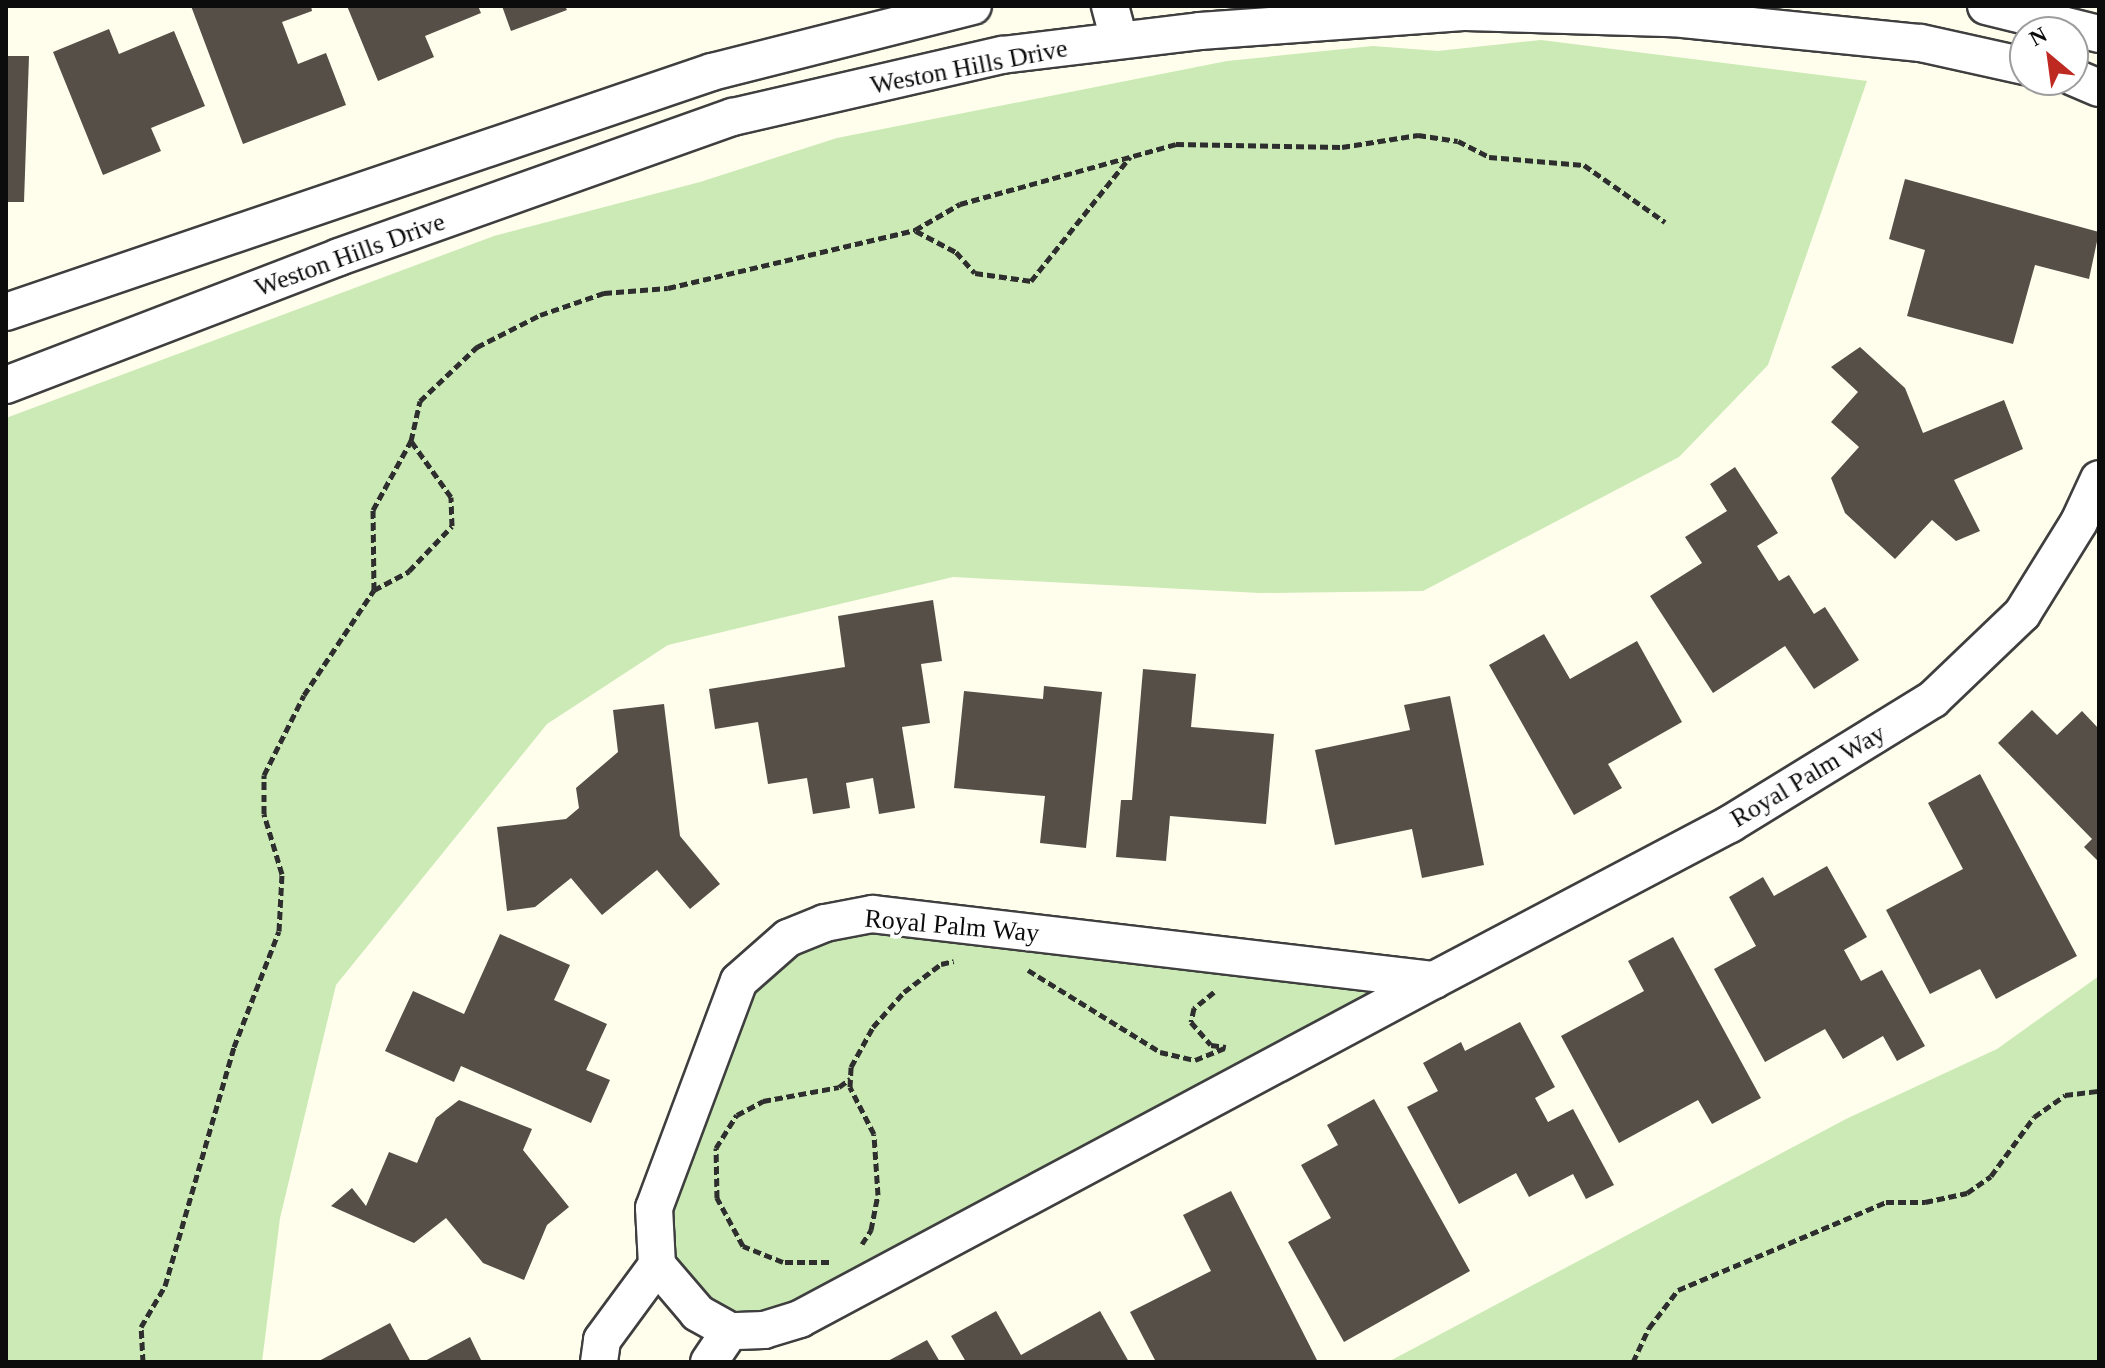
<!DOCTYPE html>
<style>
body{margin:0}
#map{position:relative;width:2105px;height:1368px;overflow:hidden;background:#fffdec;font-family:"Times New Roman",serif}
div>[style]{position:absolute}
.green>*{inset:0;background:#cbeab5}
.building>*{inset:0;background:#554f48}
.path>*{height:5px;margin-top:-2.5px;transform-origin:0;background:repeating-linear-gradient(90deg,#2e2e2e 0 8px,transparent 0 12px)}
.roads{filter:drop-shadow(2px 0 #3f3f3f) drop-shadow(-2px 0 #3f3f3f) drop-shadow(0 2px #3f3f3f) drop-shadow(0 -2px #3f3f3f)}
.street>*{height:36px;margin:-18px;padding:0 18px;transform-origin:18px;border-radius:18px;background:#fff}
span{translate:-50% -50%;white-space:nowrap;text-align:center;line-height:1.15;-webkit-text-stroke:8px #fff;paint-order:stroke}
.street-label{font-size:26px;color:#0c0c0c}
.frame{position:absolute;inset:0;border:8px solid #0c0c0c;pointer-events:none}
.north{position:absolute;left:2009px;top:16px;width:80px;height:80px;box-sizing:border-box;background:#fff;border:2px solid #9e9e9e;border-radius:50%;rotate:331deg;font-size:22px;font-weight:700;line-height:32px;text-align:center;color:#0c0c0c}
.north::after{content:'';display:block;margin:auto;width:28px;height:36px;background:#be2a22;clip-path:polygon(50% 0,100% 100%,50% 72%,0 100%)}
</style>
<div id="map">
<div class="green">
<i style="clip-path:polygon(1541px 40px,1867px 81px,1768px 365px,1679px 457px,1423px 591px,1260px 593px,953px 577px,668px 645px,547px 724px,336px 985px,280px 1218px,262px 1362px,6px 1362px,6px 418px,494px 236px,700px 182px,837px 138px,1227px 61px,1373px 46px,1438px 51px)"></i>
<i style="clip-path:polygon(825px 923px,1434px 980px,800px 1319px,730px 1331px,657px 1265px,654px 1208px,739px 981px)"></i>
<i style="clip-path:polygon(2099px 976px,2099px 1362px,1388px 1362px,1846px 1119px,1997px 1049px)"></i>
</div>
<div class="building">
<i style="clip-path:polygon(191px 6px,311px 6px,312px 11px,282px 22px,298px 64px,326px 53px,346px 105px,243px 144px)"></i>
<i style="clip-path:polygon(347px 6px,478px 6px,481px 13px,425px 36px,434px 57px,378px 81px)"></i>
<i style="clip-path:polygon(502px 6px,565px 6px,567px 10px,511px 31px)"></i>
<i style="clip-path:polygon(109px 29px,119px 54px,174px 31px,205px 106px,151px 128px,161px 151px,103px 175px,53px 52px)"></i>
<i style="clip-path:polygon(6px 56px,29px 56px,24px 202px,6px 202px)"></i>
<i style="clip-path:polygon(1905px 179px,2099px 232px,2089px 279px,2035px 265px,2013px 344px,1907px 316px,1925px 250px,1889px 239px)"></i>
<i style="clip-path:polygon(1860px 347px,1905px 388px,1923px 433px,2004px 400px,2023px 449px,1954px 480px,1980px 531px,1956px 541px,1932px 520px,1895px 559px,1845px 513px,1831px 478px,1859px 447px,1831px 422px,1858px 392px,1831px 367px)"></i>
<i style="clip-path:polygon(1735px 467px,1778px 533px,1757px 546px,1779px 581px,1789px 575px,1814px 614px,1825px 607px,1859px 660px,1814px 689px,1785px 646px,1713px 693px,1650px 596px,1702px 563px,1685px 537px,1727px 511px,1710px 484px)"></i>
<i style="clip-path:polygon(933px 600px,942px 661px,921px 664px,930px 723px,902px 727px,915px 808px,879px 814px,873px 778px,846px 783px,850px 808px,813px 814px,807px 778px,768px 784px,758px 722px,715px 729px,709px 689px,845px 667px,838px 616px)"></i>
<i style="clip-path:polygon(1544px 634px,1570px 679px,1637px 641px,1682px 722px,1608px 764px,1622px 788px,1574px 815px,1489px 665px)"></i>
<i style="clip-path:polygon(1143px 669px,1196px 674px,1191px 727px,1274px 734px,1266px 824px,1170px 816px,1166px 861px,1116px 857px,1121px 800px,1132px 800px)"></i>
<i style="clip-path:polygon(1044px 686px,1102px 692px,1086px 848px,1040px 843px,1045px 796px,954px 788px,964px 691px,1043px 699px)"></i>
<i style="clip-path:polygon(1450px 696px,1484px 865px,1422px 878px,1412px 829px,1335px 845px,1315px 750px,1410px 730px,1404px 705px)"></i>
<i style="clip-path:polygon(664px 704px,680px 836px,720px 884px,690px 909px,657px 870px,602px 915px,571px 878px,535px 907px,507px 911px,497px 827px,566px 819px,579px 808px,576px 788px,618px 752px,613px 710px)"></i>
<i style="clip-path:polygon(2032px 710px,2057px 735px,2082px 711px,2099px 729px,2099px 862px,2084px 847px,2092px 839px,1998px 743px)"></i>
<i style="clip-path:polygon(1980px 774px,2077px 956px,1996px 999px,1980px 969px,1930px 994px,1886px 910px,1963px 869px,1928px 803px)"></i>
<i style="clip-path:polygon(1827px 866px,1867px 937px,1844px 950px,1861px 981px,1882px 970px,1925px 1046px,1897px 1061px,1883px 1036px,1843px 1059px,1825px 1029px,1765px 1062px,1714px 969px,1756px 946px,1729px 897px,1763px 877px,1774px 896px)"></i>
<i style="clip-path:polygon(500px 934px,570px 965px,554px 1000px,607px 1024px,586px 1070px,610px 1080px,591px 1123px,461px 1066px,454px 1082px,385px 1051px,413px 991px,464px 1014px)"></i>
<i style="clip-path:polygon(1673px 937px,1761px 1098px,1712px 1124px,1698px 1100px,1619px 1143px,1561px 1036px,1644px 991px,1628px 961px)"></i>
<i style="clip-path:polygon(1520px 1022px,1555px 1087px,1535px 1098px,1548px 1122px,1573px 1109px,1614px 1185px,1586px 1199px,1573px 1174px,1529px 1197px,1516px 1173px,1459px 1204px,1407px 1107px,1438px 1091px,1423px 1063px,1461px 1042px,1465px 1051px)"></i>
<i style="clip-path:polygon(1374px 1099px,1470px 1271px,1344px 1342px,1288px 1242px,1331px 1218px,1301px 1165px,1338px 1145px,1327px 1125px)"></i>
<i style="clip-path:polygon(459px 1100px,532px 1129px,523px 1150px,569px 1207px,547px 1225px,524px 1280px,483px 1263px,446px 1218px,414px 1243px,331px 1206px,352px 1188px,366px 1206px,389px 1152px,417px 1163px,436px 1118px)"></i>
<i style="clip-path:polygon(1231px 1191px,1318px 1362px,1156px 1362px,1130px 1312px,1211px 1271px,1183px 1215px)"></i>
<i style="clip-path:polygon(996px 1311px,1021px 1355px,1100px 1311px,1129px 1362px,966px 1362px,951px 1336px)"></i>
<i style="clip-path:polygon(390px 1323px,411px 1362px,317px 1362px)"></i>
<i style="clip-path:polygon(470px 1337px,482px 1362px,423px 1362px)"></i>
<i style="clip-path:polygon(927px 1340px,940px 1362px,886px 1362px)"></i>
</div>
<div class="path">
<i style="left:916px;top:231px;width:45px;rotate:27.7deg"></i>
<i style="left:956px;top:252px;width:28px;rotate:48deg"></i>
<i style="left:975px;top:273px;width:57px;rotate:8.1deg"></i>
<i style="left:1031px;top:281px;width:159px;rotate:-51.4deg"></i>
<i style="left:374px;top:590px;width:40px;rotate:-28deg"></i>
<i style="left:409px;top:571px;width:62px;rotate:-46.3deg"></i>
<i style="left:452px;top:526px;width:29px;rotate:-92deg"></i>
<i style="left:451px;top:497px;width:69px;rotate:-125.5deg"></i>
<i style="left:1028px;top:970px;width:155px;rotate:31.8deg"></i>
<i style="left:1160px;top:1052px;width:36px;rotate:13deg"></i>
<i style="left:1195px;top:1060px;width:35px;rotate:-22deg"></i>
<i style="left:1214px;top:992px;width:26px;rotate:141deg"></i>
<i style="left:1194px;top:1008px;width:14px;rotate:102deg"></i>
<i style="left:1191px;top:1022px;width:30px;rotate:49deg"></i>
<i style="left:1211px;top:1045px;width:15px;rotate:8deg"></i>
<i style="left:862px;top:1244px;width:17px;rotate:-57deg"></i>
<i style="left:871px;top:1230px;width:36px;rotate:-79deg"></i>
<i style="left:878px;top:1195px;width:61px;rotate:-93.8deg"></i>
<i style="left:874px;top:1134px;width:53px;rotate:-117.1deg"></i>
<i style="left:850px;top:1087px;width:20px;rotate:-87deg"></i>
<i style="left:851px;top:1067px;width:46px;rotate:-61.2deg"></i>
<i style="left:873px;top:1027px;width:47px;rotate:-48.5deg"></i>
<i style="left:904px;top:992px;width:46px;rotate:-37.1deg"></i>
<i style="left:941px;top:964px;width:13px;rotate:-13deg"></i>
<i style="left:829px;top:1262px;width:46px;rotate:180deg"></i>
<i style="left:783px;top:1262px;width:43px;rotate:-158.2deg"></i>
<i style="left:743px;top:1246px;width:55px;rotate:-118.4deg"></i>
<i style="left:717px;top:1198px;width:50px;rotate:-91.1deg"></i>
<i style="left:716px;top:1148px;width:39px;rotate:-58deg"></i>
<i style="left:737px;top:1115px;width:30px;rotate:-28deg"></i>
<i style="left:763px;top:1101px;width:77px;rotate:-10.4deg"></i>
<i style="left:839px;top:1087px;width:14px;rotate:-36deg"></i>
<i style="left:143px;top:1362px;width:35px;rotate:-93deg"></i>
<i style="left:141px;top:1327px;width:48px;rotate:-59.7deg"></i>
<i style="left:165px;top:1286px;width:249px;rotate:-73.9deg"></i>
<i style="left:234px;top:1047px;width:124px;rotate:-68.8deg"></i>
<i style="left:279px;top:931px;width:57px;rotate:-87deg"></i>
<i style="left:282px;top:874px;width:63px;rotate:-106.7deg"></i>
<i style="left:264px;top:814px;width:39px;rotate:-90deg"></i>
<i style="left:264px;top:775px;width:89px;rotate:-63.4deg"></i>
<i style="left:304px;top:695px;width:126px;rotate:-56.3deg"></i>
<i style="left:374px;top:590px;width:80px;rotate:-90.7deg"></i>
<i style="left:373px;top:510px;width:79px;rotate:-61.2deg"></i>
<i style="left:411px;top:441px;width:41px;rotate:-77.3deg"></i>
<i style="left:420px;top:401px;width:79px;rotate:-43.5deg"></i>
<i style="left:477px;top:347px;width:71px;rotate:-26.9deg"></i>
<i style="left:540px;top:315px;width:68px;rotate:-19deg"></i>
<i style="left:604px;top:293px;width:64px;rotate:-4.5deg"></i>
<i style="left:668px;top:288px;width:254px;rotate:-13.2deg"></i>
<i style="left:915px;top:230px;width:52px;rotate:-30deg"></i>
<i style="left:960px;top:204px;width:224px;rotate:-15.5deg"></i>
<i style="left:1176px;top:144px;width:166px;rotate:1deg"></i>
<i style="left:1342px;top:147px;width:77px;rotate:-9deg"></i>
<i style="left:1418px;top:135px;width:40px;rotate:8.5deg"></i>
<i style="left:1458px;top:141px;width:35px;rotate:27deg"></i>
<i style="left:1489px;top:157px;width:95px;rotate:4.8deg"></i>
<i style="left:1584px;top:165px;width:99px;rotate:35.1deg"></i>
<i style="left:1633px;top:1362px;width:38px;rotate:-65deg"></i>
<i style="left:1649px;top:1328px;width:48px;rotate:-52.7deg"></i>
<i style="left:1678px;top:1290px;width:226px;rotate:-22.9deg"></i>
<i style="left:1886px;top:1202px;width:39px"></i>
<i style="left:1925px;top:1202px;width:43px;rotate:-12.1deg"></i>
<i style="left:1967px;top:1193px;width:29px;rotate:-35deg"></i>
<i style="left:1991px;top:1176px;width:73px;rotate:-53.9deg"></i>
<i style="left:2034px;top:1117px;width:38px;rotate:-35deg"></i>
<i style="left:2065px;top:1095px;width:34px;rotate:-7deg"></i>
</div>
<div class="roads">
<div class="street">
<i style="left:1110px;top:6px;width:35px;rotate:75deg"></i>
<i style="left:1986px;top:6px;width:116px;rotate:13.9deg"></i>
<i style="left:2073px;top:77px;width:28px;rotate:23deg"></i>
<i style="left:6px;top:312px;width:746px;rotate:-18.78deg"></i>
<i style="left:712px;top:72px;width:269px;rotate:-14.2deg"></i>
<i style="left:6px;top:385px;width:357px;rotate:-21deg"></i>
<i style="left:339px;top:257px;width:418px;rotate:-19.6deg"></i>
<i style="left:733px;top:117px;width:276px;rotate:-13deg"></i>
<i style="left:1002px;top:55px;width:199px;rotate:-6.9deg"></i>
<i style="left:1200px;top:31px;width:267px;rotate:-4.1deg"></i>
<i style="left:1466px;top:12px;width:207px;rotate:1.7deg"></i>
<i style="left:1673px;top:18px;width:249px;rotate:5.8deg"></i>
<i style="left:1921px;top:43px;width:107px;rotate:12.5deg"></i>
<i style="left:872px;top:914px;width:566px;rotate:6.7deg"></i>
<i style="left:1434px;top:980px;width:719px;rotate:151.87deg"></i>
<i style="left:800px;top:1319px;width:38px;rotate:163deg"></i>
<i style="left:764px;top:1330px;width:34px;rotate:178deg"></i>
<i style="left:730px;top:1331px;width:37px;rotate:-151deg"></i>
<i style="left:698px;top:1313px;width:63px;rotate:-130.5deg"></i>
<i style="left:657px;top:1265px;width:57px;rotate:-93deg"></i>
<i style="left:654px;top:1208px;width:242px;rotate:-69.5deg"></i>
<i style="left:739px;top:981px;width:65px;rotate:-41.3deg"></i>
<i style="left:788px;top:938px;width:40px;rotate:-22deg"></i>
<i style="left:825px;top:923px;width:48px;rotate:-10.8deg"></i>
<i style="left:1434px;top:980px;width:335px;rotate:-27.8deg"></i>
<i style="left:1730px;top:824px;width:238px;rotate:-31.6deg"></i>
<i style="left:1933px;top:699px;width:123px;rotate:-43.7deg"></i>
<i style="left:2022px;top:614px;width:108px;rotate:-58.2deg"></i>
<i style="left:2079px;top:522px;width:47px;rotate:-65.1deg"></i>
<i style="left:599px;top:1362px;width:22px;rotate:-82deg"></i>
<i style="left:602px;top:1340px;width:93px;rotate:-53.7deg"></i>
<i style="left:709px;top:1362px;width:37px;rotate:-56deg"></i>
</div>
</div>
<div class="street-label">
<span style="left:969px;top:67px;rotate:-11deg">Weston Hills Drive</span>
<span style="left:350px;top:255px;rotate:-20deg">Weston Hills Drive</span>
<span style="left:1808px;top:776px;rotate:-31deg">Royal Palm Way</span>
<span style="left:952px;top:926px;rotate:5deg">Royal Palm Way</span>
</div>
<div class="frame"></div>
<div class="north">N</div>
</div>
